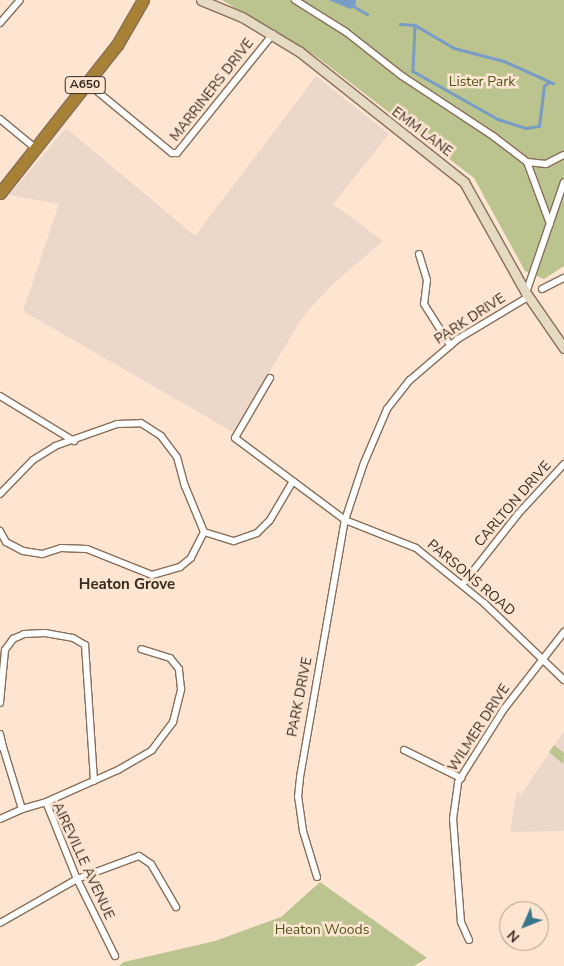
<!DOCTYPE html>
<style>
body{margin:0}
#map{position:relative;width:564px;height:966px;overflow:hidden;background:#fee5d2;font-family:"Nunito Sans",sans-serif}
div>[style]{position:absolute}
.education>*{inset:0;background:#ecd8ca}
.green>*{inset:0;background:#bbc48e}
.water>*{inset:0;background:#789cc6}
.stream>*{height:2.5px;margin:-1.25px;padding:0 1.25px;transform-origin:1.25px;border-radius:1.25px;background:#789cc6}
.roads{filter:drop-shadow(1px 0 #896e58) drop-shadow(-1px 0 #896e58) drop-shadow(0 1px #896e58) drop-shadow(0 -1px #896e58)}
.street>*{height:6px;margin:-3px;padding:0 3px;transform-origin:3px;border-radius:3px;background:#fff}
.secondary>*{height:9px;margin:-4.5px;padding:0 4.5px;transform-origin:4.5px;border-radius:4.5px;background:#e5dac3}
.highway>*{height:11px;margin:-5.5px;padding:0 5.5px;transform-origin:5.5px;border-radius:5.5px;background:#a78236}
span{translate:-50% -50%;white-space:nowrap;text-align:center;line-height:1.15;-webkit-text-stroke:5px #fee5d2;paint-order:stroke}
.shield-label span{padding:1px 4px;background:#fee5d2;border:1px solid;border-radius:4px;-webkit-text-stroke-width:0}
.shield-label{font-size:12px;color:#362a21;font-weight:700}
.park-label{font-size:14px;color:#50571a}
.street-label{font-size:14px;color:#362a21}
.neighbourhood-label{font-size:15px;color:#362a21;font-weight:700}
.north{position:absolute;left:499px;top:901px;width:50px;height:50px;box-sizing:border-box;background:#fee5d2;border:1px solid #ae9a8b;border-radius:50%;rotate:226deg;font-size:14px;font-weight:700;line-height:20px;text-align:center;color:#362a21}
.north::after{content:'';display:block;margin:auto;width:18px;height:22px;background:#37768b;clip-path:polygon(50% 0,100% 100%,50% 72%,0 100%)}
</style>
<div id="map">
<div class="education">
<i style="clip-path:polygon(316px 76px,389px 134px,333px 204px,383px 241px,334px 283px,304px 315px,233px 432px,23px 311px,59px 204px,9px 195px,66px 128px,195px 236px)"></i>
<i style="clip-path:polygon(564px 731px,564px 831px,510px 832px,517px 791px,521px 795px)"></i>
</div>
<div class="green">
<i style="clip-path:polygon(222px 0,564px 0,564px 266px,544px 279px,525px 271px,474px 178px,317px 57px)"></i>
<i style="clip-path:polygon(554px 745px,564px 753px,563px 764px,549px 752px)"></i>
<i style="clip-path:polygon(320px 882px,427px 958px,414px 966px,119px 966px,124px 962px,215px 941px,281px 917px)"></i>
</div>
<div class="water">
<i style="clip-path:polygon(329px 0,356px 0,355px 7px,350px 9px)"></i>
</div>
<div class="stream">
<i style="left:355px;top:7px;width:14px;rotate:30deg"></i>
<i style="left:400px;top:24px;width:15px;rotate:4deg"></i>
<i style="left:415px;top:25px;width:45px;rotate:30.5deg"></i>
<i style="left:454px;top:48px;width:52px;rotate:14.6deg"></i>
<i style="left:504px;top:61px;width:54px;rotate:24.2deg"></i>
<i style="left:415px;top:25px;width:46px;rotate:92.5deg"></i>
<i style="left:413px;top:71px;width:98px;rotate:29.5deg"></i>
<i style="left:498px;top:119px;width:29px;rotate:18deg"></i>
<i style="left:526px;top:128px;width:13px;rotate:-9deg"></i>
<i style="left:539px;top:126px;width:40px;rotate:-82.9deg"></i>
<i style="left:544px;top:86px;width:6px;rotate:-39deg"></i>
</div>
<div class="roads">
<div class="street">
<i style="left:295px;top:0;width:60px;rotate:32.1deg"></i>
<i style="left:346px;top:32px;width:71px;rotate:38.2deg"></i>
<i style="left:402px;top:76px;width:109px;rotate:33.4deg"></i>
<i style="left:493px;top:136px;width:43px;rotate:37.4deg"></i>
<i style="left:527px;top:162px;width:66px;rotate:69.6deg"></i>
<i style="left:0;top:23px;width:30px;rotate:-49deg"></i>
<i style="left:98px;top:92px;width:96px;rotate:39.5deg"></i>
<i style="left:172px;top:153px;width:5px"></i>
<i style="left:177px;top:153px;width:153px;rotate:-51.1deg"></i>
<i style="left:0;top:119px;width:45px;rotate:39.6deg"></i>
<i style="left:527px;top:162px;width:19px;rotate:6deg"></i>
<i style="left:546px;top:164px;width:20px;rotate:-27deg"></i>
<i style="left:419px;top:254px;width:27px;rotate:73deg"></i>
<i style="left:427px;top:280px;width:24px;rotate:97deg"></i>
<i style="left:424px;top:304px;width:49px;rotate:57.6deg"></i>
<i style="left:542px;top:289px;width:25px;rotate:-27deg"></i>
<i style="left:526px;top:293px;width:117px;rotate:-71.1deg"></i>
<i style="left:270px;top:378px;width:69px;rotate:120.3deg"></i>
<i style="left:235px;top:438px;width:137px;rotate:36.7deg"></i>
<i style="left:345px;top:520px;width:76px;rotate:21.5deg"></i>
<i style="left:416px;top:548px;width:87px;rotate:39deg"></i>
<i style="left:484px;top:603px;width:111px;rotate:43.9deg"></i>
<i style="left:0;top:396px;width:87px;rotate:31.3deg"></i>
<i style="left:0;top:494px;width:47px;rotate:-45.9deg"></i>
<i style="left:33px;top:460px;width:26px;rotate:-32deg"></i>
<i style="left:55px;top:446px;width:66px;rotate:-19.5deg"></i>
<i style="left:117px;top:424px;width:24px;rotate:-2deg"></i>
<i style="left:141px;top:423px;width:24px;rotate:33deg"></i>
<i style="left:161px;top:436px;width:26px;rotate:53deg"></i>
<i style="left:177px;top:457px;width:30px;rotate:75deg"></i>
<i style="left:185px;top:486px;width:50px;rotate:67.6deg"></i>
<i style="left:204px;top:532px;width:29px;rotate:117deg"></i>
<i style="left:191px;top:558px;width:14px;rotate:141deg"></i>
<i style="left:180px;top:567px;width:29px;rotate:164deg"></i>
<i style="left:152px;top:575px;width:70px;rotate:-158.2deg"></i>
<i style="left:87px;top:549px;width:26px;rotate:-178deg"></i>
<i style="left:61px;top:548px;width:20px;rotate:162deg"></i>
<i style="left:42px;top:554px;width:19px;rotate:-171deg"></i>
<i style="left:23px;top:551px;width:19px;rotate:-152deg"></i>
<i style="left:6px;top:542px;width:13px;rotate:-119deg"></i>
<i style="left:204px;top:532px;width:31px;rotate:17deg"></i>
<i style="left:234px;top:541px;width:24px;rotate:-19deg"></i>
<i style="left:257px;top:533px;width:18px;rotate:-45deg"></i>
<i style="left:270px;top:520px;width:45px;rotate:-59.5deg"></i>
<i style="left:462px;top:585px;width:90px;rotate:-51.7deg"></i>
<i style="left:518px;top:514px;width:68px;rotate:-47.4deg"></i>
<i style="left:0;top:703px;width:53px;rotate:-84.6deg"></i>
<i style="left:5px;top:650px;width:14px;rotate:-54deg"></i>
<i style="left:13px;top:639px;width:12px;rotate:-24deg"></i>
<i style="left:24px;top:634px;width:21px;rotate:-3deg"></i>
<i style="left:45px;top:633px;width:28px;rotate:10deg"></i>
<i style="left:73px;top:638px;width:14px;rotate:30deg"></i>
<i style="left:85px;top:645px;width:136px;rotate:86.2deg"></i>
<i style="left:0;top:734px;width:13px;rotate:77deg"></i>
<i style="left:0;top:747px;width:3px"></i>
<i style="left:3px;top:747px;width:65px;rotate:73deg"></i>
<i style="left:22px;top:809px;width:25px;rotate:-16deg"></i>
<i style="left:46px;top:802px;width:83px;rotate:68.1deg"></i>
<i style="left:77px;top:879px;width:86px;rotate:63.7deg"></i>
<i style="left:404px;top:750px;width:64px;rotate:26.2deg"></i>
<i style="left:46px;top:802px;width:79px;rotate:-24deg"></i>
<i style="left:118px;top:770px;width:39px;rotate:-30deg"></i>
<i style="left:152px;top:750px;width:35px;rotate:-53deg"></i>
<i style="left:173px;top:722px;width:34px;rotate:-76deg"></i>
<i style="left:181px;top:689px;width:20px;rotate:-96deg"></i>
<i style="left:179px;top:669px;width:14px;rotate:-129deg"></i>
<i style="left:170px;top:658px;width:30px;rotate:-163deg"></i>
<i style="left:0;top:819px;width:24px;rotate:-24deg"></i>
<i style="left:317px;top:877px;width:48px;rotate:-106.9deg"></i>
<i style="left:303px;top:831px;width:34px;rotate:-98deg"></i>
<i style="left:298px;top:797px;width:20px;rotate:-84deg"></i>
<i style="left:300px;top:777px;width:261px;rotate:-80.1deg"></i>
<i style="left:345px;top:520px;width:60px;rotate:-71.6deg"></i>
<i style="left:364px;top:463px;width:59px;rotate:-66.9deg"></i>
<i style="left:387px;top:409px;width:37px;rotate:-52deg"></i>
<i style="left:410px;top:380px;width:63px;rotate:-40.5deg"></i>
<i style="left:458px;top:339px;width:82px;rotate:-31deg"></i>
<i style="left:0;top:923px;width:89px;rotate:-29.7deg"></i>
<i style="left:77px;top:879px;width:66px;rotate:-20.4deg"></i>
<i style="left:139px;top:856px;width:14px;rotate:34deg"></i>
<i style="left:151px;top:864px;width:50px;rotate:59.8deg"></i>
<i style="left:469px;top:940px;width:20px;rotate:-114deg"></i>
<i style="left:461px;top:922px;width:103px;rotate:-94.4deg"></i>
<i style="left:453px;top:819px;width:37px;rotate:-82deg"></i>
<i style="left:458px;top:782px;width:86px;rotate:-57.8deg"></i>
<i style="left:504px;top:709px;width:98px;rotate:-52.1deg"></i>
</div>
<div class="secondary">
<i style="left:201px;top:0;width:44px;rotate:22.5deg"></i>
<i style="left:242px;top:17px;width:68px;rotate:31.1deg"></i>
<i style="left:300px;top:52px;width:209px;rotate:38.4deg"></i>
<i style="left:464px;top:182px;width:127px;rotate:60.8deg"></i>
<i style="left:526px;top:293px;width:67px;rotate:55.4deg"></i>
</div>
<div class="highway">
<i style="left:0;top:193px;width:189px;rotate:-51.7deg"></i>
<i style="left:117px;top:45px;width:52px;rotate:-60deg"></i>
</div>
</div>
<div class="shield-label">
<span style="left:85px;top:85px">A650</span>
</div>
<div class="park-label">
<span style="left:482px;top:82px">Lister Park</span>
<span style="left:322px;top:930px">Heaton Woods</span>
</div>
<div class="street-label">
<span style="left:212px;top:90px;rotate:-52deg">MARRINERS DRIVE</span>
<span style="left:422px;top:132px;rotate:37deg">EMM LANE</span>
<span style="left:470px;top:319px;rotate:-33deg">PARK DRIVE</span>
<span style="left:513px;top:504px;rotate:-49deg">CARLTON DRIVE</span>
<span style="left:471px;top:578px;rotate:40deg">PARSONS ROAD</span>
<span style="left:300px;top:697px;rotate:-79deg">PARK DRIVE</span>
<span style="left:479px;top:728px;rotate:-57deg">WILMER DRIVE</span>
<span style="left:83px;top:861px;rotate:65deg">AIREVILLE AVENUE</span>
</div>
<div class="neighbourhood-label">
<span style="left:127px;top:585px">Heaton Grove</span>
</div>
<div class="north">N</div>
</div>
